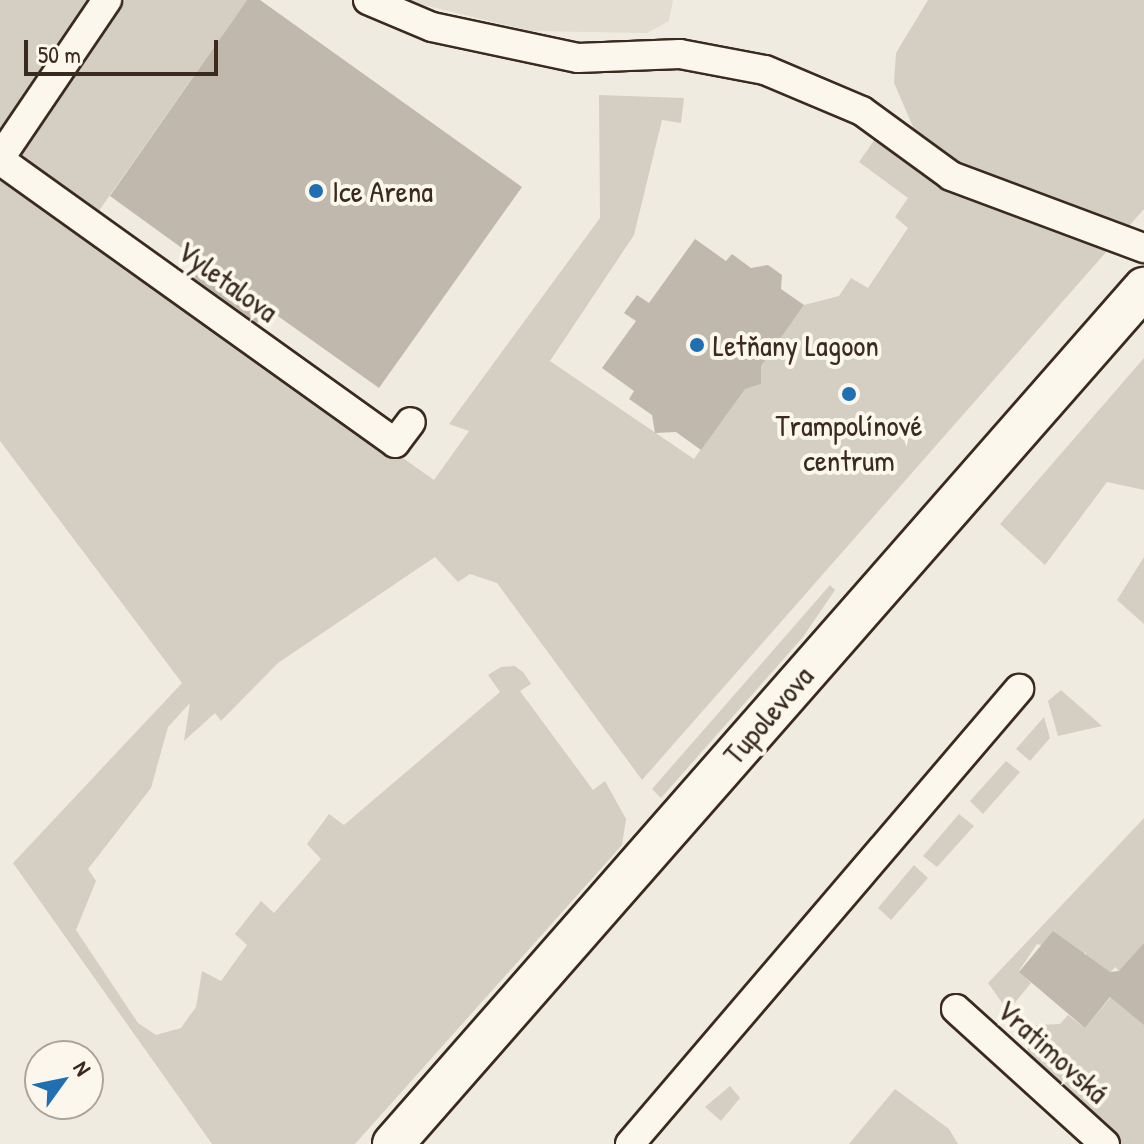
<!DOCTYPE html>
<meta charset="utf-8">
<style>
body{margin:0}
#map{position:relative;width:1144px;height:1144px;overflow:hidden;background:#f0ebe0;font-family:"Patrick Hand",sans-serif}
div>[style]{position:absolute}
.built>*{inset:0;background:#e2dcd1}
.green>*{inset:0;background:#d5cec3}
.building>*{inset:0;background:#c0b8ad}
.roads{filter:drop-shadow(2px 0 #3b2a1e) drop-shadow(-2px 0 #3b2a1e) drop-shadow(0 2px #3b2a1e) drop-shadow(0 -2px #3b2a1e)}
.street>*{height:28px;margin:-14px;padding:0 14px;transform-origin:14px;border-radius:14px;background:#fbf7ec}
.secondary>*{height:40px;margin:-20px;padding:0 20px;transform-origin:20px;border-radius:20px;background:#fbf7ec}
.dots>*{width:22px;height:22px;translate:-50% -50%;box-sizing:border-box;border:4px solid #fbf7ec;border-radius:50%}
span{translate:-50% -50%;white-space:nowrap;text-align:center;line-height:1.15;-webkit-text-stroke:8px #fbf7ec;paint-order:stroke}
.poi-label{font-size:30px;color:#3b2a1e}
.left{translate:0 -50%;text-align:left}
.street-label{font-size:30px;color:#3b2a1e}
.north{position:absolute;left:24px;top:1040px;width:80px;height:80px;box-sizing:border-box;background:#fbf7ec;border:2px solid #aea59a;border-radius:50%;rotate:57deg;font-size:22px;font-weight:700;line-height:32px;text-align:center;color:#3b2a1e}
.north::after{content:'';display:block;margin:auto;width:28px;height:36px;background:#1f6fb2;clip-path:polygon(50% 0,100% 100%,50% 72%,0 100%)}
.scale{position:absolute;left:24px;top:40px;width:194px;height:36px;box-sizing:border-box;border:4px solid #3b2a1e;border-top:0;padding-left:10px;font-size:24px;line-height:28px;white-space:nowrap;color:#3b2a1e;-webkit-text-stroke:6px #fbf7ec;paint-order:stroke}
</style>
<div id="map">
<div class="built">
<i style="clip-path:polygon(403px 0,673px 0,669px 21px,647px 33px,531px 31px)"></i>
</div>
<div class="green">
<i style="clip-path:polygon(0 0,101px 0,0 148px)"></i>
<i style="clip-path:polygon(125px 0,247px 0,96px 215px,17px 159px)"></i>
<i style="clip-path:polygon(928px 0,1144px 0,1144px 209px,642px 780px,497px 583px,470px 574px,458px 582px,435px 557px,278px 663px,221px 721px,215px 713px,184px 741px,190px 703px,168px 727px,151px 788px,88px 869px,96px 881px,76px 930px,138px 1023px,156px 1035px,181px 1028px,196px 1007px,202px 971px,221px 981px,247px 945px,235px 934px,261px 901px,274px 913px,321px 859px,307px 844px,329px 814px,344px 825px,500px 692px,488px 675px,501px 667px,515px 666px,524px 673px,531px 684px,520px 691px,593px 790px,605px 781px,626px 819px,622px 845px,355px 1144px,212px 1144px,13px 863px,182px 683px,0 441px,0 173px,434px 480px,469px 431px,449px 424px,600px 218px,599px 95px,684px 98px,681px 123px,662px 120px,634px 235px,550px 361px,694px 459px,745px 388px,761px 384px,759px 368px,804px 305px,839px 296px,851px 278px,868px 288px,908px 228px,895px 217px,908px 198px,859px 162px,875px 139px,898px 155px,914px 129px,894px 83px,896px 53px)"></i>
<i style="clip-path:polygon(1144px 358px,1144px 490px,1107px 482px,1045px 565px,1000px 524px)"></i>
<i style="clip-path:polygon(1144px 557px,1144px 624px,1117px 600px)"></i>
<i style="clip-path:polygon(830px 585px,835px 590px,803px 637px,661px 798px,652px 789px)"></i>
<i style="clip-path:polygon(1061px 690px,1102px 726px,1058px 736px,1048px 701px)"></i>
<i style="clip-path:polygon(1044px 717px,1050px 738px,1030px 761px,1016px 749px)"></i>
<i style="clip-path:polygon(1006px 761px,1020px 772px,983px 814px,970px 801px)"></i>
<i style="clip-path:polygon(959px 814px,974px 826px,937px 867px,923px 856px)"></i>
<i style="clip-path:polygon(1144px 818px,1144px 944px,1120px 972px,1115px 967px,1110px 973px,1086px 959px,1086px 952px,1081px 956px,1037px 944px,1019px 971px,1031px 983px,1008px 1011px,988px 983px)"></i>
<i style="clip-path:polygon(914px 865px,928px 878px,891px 920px,878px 908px)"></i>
<i style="clip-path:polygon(1115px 992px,1144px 1020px,1144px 1144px,1119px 1144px,1027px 1059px,1028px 1036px,1036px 1025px,1060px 1024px,1068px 1015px,1085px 1028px)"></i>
<i style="clip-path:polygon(730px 1086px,740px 1098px,721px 1121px,705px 1107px)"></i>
<i style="clip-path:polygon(895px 1089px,949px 1129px,958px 1144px,849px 1144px)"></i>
</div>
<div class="building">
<i style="clip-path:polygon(247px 0,260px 0,522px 187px,379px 388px,268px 309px,257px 323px,194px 278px,204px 264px,110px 196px)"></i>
<i style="clip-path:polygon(695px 239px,726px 261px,732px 254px,751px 268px,768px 265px,782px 275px,781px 289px,804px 305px,761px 366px,761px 384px,745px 389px,701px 450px,676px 432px,655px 433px,652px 415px,629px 399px,634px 391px,602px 368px,636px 321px,624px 313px,637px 295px,649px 303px)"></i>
<i style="clip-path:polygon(1053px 931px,1110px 972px,1119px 971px,1144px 943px,1144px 1025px,1110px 997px,1085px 1028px,1019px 972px)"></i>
</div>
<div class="roads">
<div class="street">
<i style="left:368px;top:0;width:69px;rotate:22.9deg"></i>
<i style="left:432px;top:27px;width:149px;rotate:12deg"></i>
<i style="left:578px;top:58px;width:102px;rotate:-2.2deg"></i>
<i style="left:680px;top:54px;width:86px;rotate:10.7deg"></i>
<i style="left:765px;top:70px;width:105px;rotate:22.9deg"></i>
<i style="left:862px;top:111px;width:110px;rotate:36.1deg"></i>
<i style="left:951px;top:176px;width:206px;rotate:20.5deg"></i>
<i style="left:0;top:158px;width:191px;rotate:-55.9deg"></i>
<i style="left:0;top:160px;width:486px;rotate:35.6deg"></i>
<i style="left:395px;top:443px;width:26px;rotate:-53deg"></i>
<i style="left:956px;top:1009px;width:201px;rotate:42.2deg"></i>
<i style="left:630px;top:1144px;width:599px;rotate:-49.47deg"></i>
</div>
<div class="secondary">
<i style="left:393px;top:1144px;width:1139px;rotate:-48.74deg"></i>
</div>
</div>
<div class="dots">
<i style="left:316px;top:191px;background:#1f6fb2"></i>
<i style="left:697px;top:345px;background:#1f6fb2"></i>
<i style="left:849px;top:394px;background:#1f6fb2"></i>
</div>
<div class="poi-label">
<span class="left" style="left:332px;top:191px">Ice Arena</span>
<span class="left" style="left:713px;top:345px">Letňany Lagoon</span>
<span style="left:849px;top:442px">Trampolínové<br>centrum</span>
</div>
<div class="street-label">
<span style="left:228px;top:281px;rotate:36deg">Vyletalova</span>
<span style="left:768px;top:715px;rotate:-49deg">Tupolevova</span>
<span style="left:1053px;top:1051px;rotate:42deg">Vratimovská</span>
</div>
<div class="north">N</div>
<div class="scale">50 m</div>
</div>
